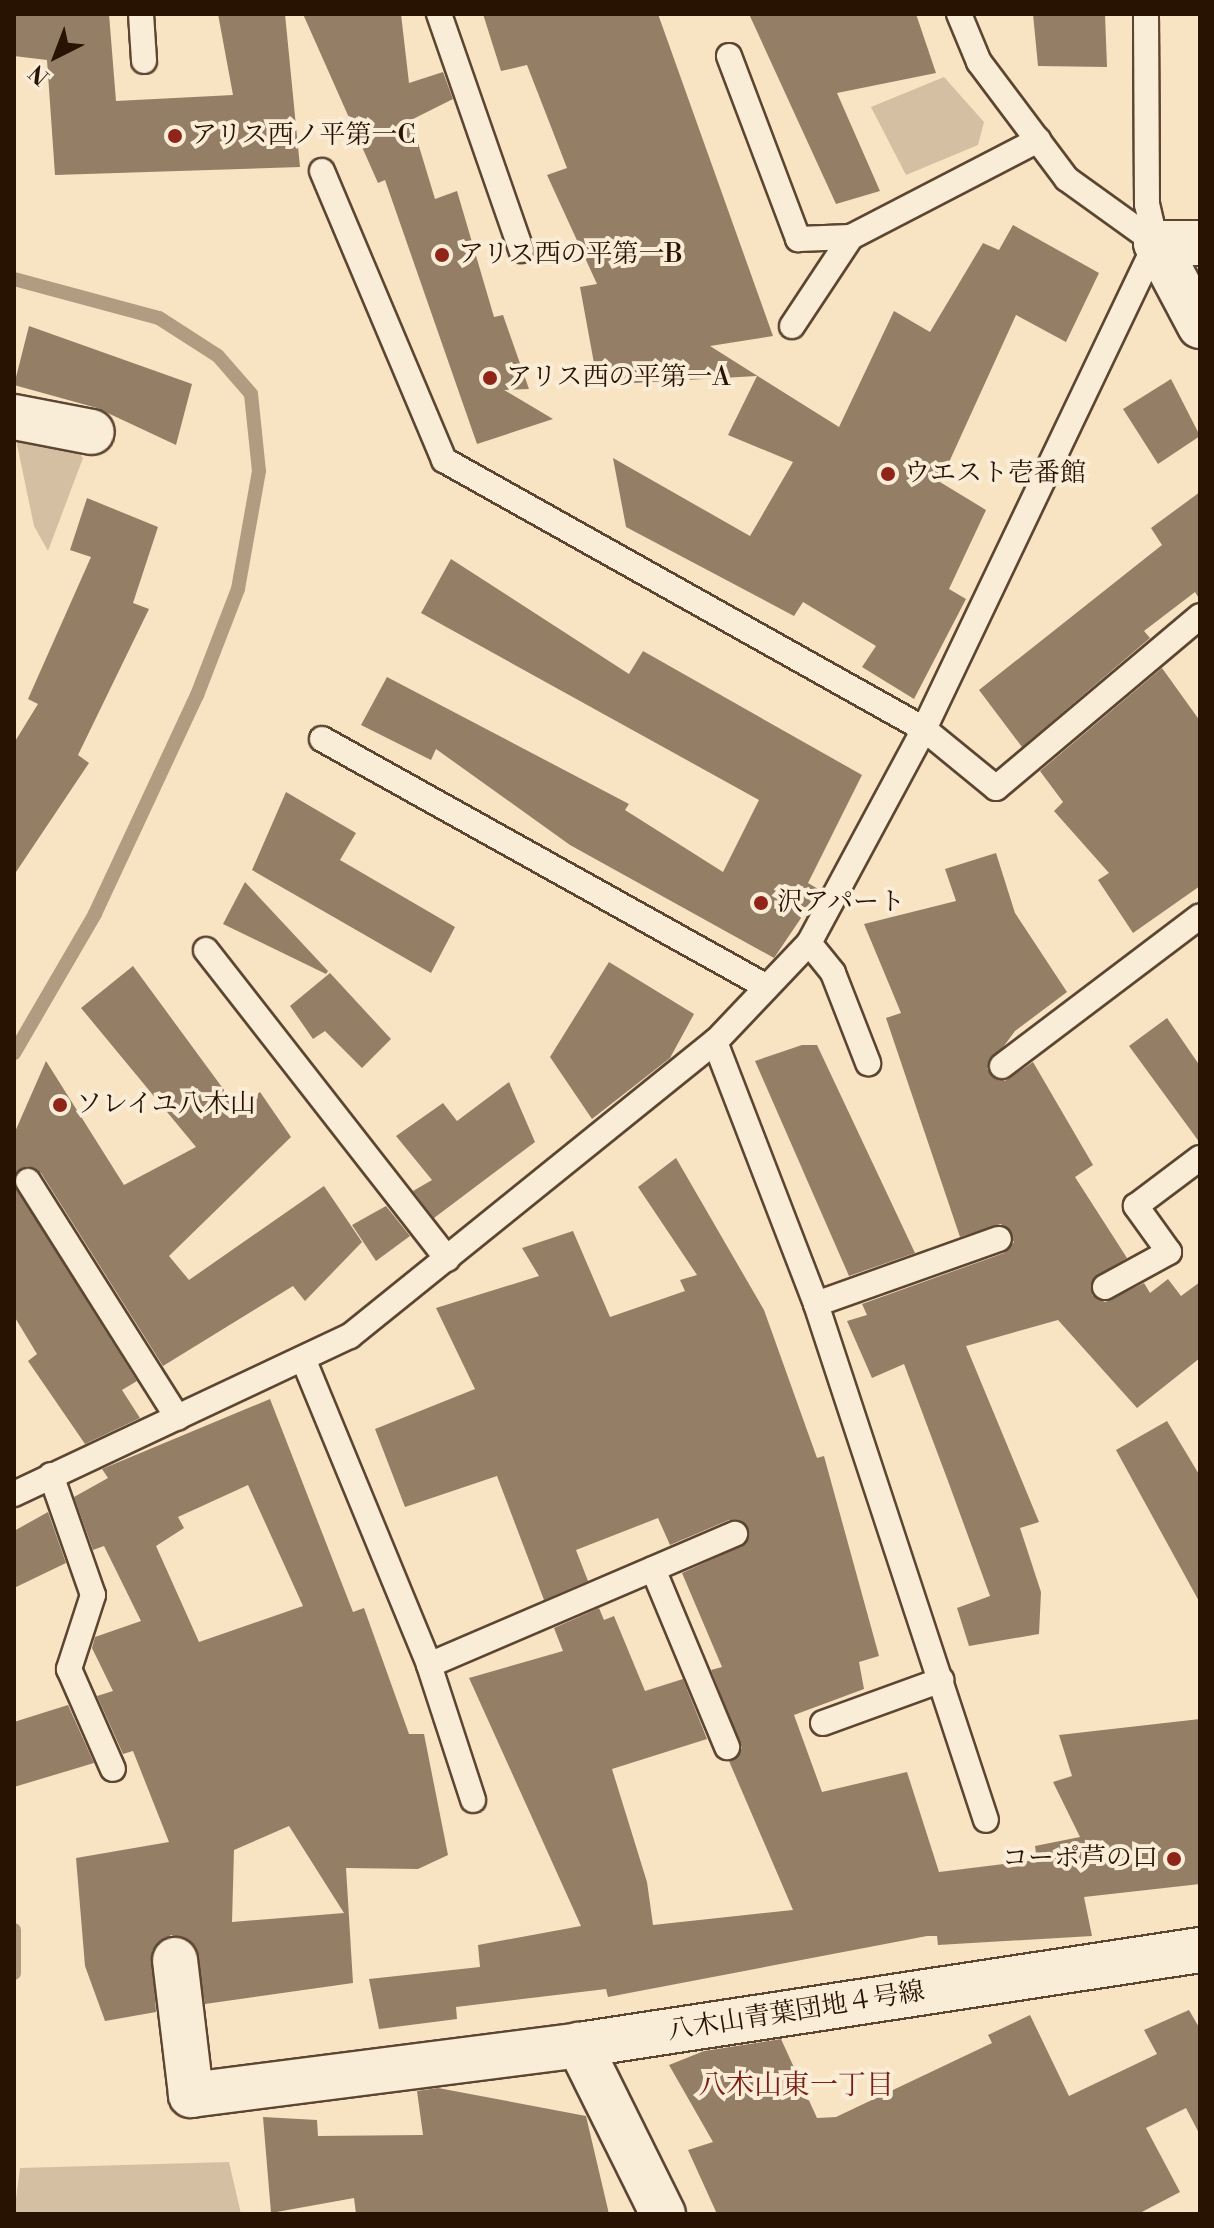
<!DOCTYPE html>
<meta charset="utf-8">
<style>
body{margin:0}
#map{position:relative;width:1214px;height:2228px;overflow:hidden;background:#f8e3c3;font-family:"Libre Bodoni","Noto Serif JP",serif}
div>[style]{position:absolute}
.green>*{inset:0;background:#d5bfa2}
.stream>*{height:14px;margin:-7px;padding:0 7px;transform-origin:7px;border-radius:7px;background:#b19c81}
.building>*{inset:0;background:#947f66}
.roads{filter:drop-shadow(2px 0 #5c4632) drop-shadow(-2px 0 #5c4632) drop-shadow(0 2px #5c4632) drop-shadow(0 -2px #5c4632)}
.service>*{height:24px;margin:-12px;padding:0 12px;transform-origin:12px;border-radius:12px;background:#faedd8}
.minor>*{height:44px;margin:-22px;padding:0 22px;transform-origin:22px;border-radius:22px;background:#faedd8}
.dots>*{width:22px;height:22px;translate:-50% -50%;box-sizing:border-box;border:4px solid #faedd8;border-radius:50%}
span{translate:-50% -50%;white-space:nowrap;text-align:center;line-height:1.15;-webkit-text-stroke:8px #faedd8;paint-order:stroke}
.poi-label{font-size:26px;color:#281201}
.left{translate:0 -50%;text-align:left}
.right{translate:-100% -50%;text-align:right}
.street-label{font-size:26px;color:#281201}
.neighbourhood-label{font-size:28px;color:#7a1f14}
.frame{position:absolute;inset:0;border:16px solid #281201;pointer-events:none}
.north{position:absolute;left:16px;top:16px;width:80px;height:80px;-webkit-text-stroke:6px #faedd8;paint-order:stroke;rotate:222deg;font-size:22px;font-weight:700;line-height:32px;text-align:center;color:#281201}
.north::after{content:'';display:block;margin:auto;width:28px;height:36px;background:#281201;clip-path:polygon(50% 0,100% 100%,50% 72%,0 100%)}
</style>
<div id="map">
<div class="green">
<i style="clip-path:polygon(944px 77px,984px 122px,978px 145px,906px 175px,871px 107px)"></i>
<i style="clip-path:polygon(14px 430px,70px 442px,83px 458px,48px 551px,34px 526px)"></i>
<i style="clip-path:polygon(229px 2162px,241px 2214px,14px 2214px,20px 2168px)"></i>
</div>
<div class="stream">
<i style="left:14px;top:279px;width:150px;rotate:15.1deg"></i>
<i style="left:159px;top:318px;width:70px;rotate:32.8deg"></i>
<i style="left:218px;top:356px;width:50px;rotate:49deg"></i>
<i style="left:251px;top:394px;width:77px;rotate:84.1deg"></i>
<i style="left:259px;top:471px;width:120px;rotate:100.1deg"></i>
<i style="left:238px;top:589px;width:114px;rotate:111.1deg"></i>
<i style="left:197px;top:695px;width:242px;rotate:115deg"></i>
<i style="left:95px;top:914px;width:161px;rotate:120.2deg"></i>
<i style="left:14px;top:1930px;width:43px;rotate:90deg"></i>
</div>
<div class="building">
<i style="clip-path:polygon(14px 14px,109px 14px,116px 101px,233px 95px,218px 14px,285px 14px,300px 167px,55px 175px,47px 60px,14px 56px)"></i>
<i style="clip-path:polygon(303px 14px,401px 14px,409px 83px,443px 72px,453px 99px,411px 120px,435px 199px,457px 191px,494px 317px,503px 315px,529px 389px,504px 390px,553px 419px,477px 444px,385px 180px,378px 183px)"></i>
<i style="clip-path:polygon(483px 14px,658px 14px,773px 336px,710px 346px,839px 427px,894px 311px,930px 332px,983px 243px,999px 250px,1013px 225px,1099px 273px,1066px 342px,1016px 315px,940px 482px,986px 510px,949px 589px,966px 599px,914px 699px,862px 667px,876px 646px,803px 602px,794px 616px,626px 527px,613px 458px,750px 536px,793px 462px,728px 435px,757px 376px,598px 385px,580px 287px,597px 284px,547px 175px,567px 168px,527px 65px,501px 71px)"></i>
<i style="clip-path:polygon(749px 14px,916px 14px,936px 73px,837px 93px,880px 191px,836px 204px)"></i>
<i style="clip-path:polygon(1033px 14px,1105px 14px,1107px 67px,1038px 66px)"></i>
<i style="clip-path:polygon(29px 326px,192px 384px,176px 445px,97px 408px,14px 385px)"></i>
<i style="clip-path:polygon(1171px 379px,1200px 436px,1158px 464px,1123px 409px)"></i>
<i style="clip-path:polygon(1200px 492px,1200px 600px,1195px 592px,1144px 631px,1150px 638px,1022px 747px,979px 690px,1162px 545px,1151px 528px)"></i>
<i style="clip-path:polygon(87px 498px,158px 527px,133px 603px,149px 609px,78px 755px,89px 763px,14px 875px,14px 743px,38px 704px,28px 699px,91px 557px,70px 550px)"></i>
<i style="clip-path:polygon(451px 559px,629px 674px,643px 651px,862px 775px,808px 883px,820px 890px,774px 958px,570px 845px,436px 749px,431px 760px,361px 725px,387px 677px,629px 804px,625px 810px,723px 872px,759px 800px,421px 613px)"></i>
<i style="clip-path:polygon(1162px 668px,1200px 721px,1200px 886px,1133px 933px,1098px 880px,1109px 873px,1054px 811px,1063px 802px,1040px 771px)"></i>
<i style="clip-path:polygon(286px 792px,356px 833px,340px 860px,455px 927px,431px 973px,252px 870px)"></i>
<i style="clip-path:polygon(996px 853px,1015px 913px,1067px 992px,1015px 1031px,987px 1069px,1005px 1081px,1033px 1062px,1093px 1165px,1075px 1177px,1127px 1258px,1093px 1279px,1092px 1295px,1105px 1302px,1144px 1283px,1150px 1293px,1168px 1279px,1181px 1296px,1200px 1282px,1200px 1358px,1137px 1408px,1058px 1320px,966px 1346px,1039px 1522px,1020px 1528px,1041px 1592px,1039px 1634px,969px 1646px,957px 1608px,990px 1596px,948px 1481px,904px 1364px,872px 1378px,847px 1321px,867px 1315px,862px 1304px,1004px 1253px,1014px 1242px,1001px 1224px,960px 1237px,886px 1018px,901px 1013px,864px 924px,956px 901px,945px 869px)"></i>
<i style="clip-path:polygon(245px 882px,328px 971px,326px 974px,223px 924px)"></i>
<i style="clip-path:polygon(609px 962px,694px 1014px,670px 1058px,592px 1119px,550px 1057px)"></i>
<i style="clip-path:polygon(133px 966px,238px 1109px,260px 1092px,291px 1137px,169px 1256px,189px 1280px,324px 1186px,362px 1242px,305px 1301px,293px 1286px,163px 1366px,41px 1173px,27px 1166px,14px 1177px,14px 1134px,46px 1061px,124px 1185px,196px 1147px,81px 1008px)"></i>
<i style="clip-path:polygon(330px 973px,391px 1039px,362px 1068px,325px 1031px,313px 1039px,290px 1006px)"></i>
<i style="clip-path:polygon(1167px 1018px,1200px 1066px,1200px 1143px,1129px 1046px)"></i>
<i style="clip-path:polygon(802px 1045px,817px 1045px,915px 1253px,849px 1276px,755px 1061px)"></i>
<i style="clip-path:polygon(509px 1082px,535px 1142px,434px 1218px,413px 1191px,432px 1180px,396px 1136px,443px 1103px,457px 1121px)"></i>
<i style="clip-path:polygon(676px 1158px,764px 1310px,817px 1458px,824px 1456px,879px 1656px,859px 1662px,864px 1689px,794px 1715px,822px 1792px,907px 1772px,939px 1872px,1037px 1860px,1035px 1846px,1080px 1837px,1053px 1782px,1072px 1776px,1059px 1735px,1200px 1719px,1200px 1884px,1084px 1897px,1092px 1936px,938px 1945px,937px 1936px,927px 1936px,608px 1997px,606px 1989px,456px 2007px,457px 2019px,379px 2029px,369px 1979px,480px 1967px,478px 1945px,581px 1926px,469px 1678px,563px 1651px,554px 1628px,599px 1608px,604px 1620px,614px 1616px,645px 1691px,683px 1679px,707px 1739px,612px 1769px,647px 1882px,653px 1925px,793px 1910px,729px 1761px,742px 1748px,711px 1670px,722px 1667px,682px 1573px,746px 1544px,745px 1523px,729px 1520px,670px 1545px,658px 1518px,576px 1550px,588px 1581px,544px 1600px,497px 1476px,405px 1507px,375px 1429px,475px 1389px,436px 1308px,539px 1276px,522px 1248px,573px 1231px,610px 1317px,685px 1291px,680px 1280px,697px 1275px,638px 1187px)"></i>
<i style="clip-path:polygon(14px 1185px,137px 1381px,122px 1390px,140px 1418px,85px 1444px,28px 1361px,37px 1354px,14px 1316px)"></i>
<i style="clip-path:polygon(386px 1206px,410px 1236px,376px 1261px,352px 1225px)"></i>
<i style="clip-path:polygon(evenodd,270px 1399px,353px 1612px,364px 1608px,409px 1734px,424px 1734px,448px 1855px,418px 1869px,346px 1868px,353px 1983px,205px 2004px,195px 1946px,171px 1935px,152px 1951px,156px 2012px,105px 2021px,85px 1966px,76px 1858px,169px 1842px,133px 1751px,123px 1754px,97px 1696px,113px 1691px,92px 1648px,95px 1637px,141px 1621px,104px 1546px,93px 1550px,74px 1497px,108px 1478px,102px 1469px,270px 1399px,248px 1485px,303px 1606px,199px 1642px,156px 1546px,184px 1528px,178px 1517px,248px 1485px,270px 1399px,289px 1826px,344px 1913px,232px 1922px,234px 1850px,289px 1826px)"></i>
<i style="clip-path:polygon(1167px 1421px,1200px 1476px,1200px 1603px,1116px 1450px)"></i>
<i style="clip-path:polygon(48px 1512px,66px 1563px,14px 1588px,14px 1531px)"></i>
<i style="clip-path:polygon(68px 1705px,94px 1763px,14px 1787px,14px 1722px)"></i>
<i style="clip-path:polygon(1189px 2010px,1200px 2029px,1200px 2135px,1186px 2108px,1146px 2128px,1180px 2192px,1138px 2214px,717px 2214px,688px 2150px,713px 2142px,669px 2065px,704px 2051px,781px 2039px,817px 2118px,836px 2117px,992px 2043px,988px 2035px,1030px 2015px,1069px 2096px,1157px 2054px,1144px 2030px)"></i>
<i style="clip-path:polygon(438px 2088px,586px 2116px,609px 2214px,356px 2214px,354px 2198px,271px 2213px,263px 2117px,317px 2120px,318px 2136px,423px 2135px,417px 2091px)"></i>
</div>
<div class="roads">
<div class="service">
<i style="left:141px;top:14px;width:47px;rotate:86.3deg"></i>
<i style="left:439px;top:14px;width:250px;rotate:70.8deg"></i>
<i style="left:959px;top:14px;width:52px;rotate:67.4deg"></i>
<i style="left:979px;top:62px;width:146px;rotate:53.1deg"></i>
<i style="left:1067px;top:179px;width:110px;rotate:35.7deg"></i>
<i style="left:729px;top:56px;width:196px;rotate:69.3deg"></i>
<i style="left:798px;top:239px;width:53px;rotate:-2.2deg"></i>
<i style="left:851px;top:237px;width:211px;rotate:-27.4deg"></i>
<i style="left:322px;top:171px;width:314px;rotate:67.1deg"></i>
<i style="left:444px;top:460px;width:550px;rotate:29.27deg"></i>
<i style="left:924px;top:729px;width:93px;rotate:39.3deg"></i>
<i style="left:996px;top:788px;width:267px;rotate:-40.1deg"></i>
<i style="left:792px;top:326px;width:107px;rotate:-56.5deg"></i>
<i style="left:322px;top:739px;width:509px;rotate:29.13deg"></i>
<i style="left:809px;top:943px;width:38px;rotate:51deg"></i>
<i style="left:833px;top:973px;width:97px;rotate:68.7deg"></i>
<i style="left:206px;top:950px;width:392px;rotate:52deg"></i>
<i style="left:715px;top:1042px;width:281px;rotate:68.9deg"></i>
<i style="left:816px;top:1304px;width:543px;rotate:71.77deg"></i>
<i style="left:1002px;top:1066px;width:248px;rotate:-37.1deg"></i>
<i style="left:28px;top:1181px;width:280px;rotate:57.7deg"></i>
<i style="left:1105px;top:1287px;width:73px;rotate:-28.7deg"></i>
<i style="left:1169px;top:1252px;width:57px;rotate:-125.7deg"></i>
<i style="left:1136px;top:1206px;width:80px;rotate:-36.9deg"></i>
<i style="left:816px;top:1304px;width:194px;rotate:-19.6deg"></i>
<i style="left:304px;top:1361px;width:329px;rotate:67.6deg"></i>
<i style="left:429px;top:1665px;width:142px;rotate:71.9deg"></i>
<i style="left:51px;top:1475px;width:127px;rotate:70.7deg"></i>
<i style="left:93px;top:1595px;width:78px;rotate:108deg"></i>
<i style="left:69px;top:1669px;width:109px;rotate:66.3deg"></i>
<i style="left:14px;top:1494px;width:371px;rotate:-25.2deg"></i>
<i style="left:350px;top:1336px;width:469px;rotate:-38.9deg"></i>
<i style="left:715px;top:1042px;width:137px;rotate:-46.5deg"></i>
<i style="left:809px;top:943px;width:243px;rotate:-61.7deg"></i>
<i style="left:924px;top:729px;width:539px;rotate:-64.48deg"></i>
<i style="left:1156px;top:243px;width:39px;rotate:-103deg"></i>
<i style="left:1147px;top:205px;width:191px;rotate:-90.3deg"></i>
<i style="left:653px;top:1569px;width:193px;rotate:67.4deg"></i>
<i style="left:429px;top:1665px;width:333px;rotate:-23.2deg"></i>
<i style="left:823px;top:1723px;width:126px;rotate:-20deg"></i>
</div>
<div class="minor">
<i style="left:1200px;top:243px;width:44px;rotate:180deg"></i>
<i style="left:1156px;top:243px;width:94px;rotate:62.1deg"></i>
<i style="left:14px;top:417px;width:79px;rotate:10.9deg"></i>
<i style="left:175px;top:1960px;width:136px;rotate:83.2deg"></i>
<i style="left:191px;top:2095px;width:391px;rotate:-7.3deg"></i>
<i style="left:663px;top:2214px;width:189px;rotate:-116.4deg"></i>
<i style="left:579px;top:2045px;width:628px;rotate:-8.7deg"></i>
</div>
</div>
<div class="dots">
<i style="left:175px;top:136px;background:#8f2418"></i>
<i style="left:442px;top:255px;background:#8f2418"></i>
<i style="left:490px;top:378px;background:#8f2418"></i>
<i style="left:888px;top:474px;background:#8f2418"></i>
<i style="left:761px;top:903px;background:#8f2418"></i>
<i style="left:60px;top:1105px;background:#8f2418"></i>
<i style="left:1174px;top:1859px;background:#8f2418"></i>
</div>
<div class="poi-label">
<span class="left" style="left:191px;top:136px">アリス西ノ平第一C</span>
<span class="left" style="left:458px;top:255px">アリス西の平第一B</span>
<span class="left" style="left:506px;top:378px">アリス西の平第一A</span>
<span class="left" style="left:904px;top:474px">ウエスト壱番館</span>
<span class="left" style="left:777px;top:903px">沢アパート</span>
<span class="left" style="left:76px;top:1105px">ソレイユ八木山</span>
<span class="right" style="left:1158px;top:1859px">コーポ芦の口</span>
</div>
<div class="street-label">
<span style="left:796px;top:2012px;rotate:-9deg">八木山青葉団地４号線</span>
</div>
<div class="neighbourhood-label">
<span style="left:796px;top:2086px">八木山東一丁目</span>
</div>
<div class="frame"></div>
<div class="north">N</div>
</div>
